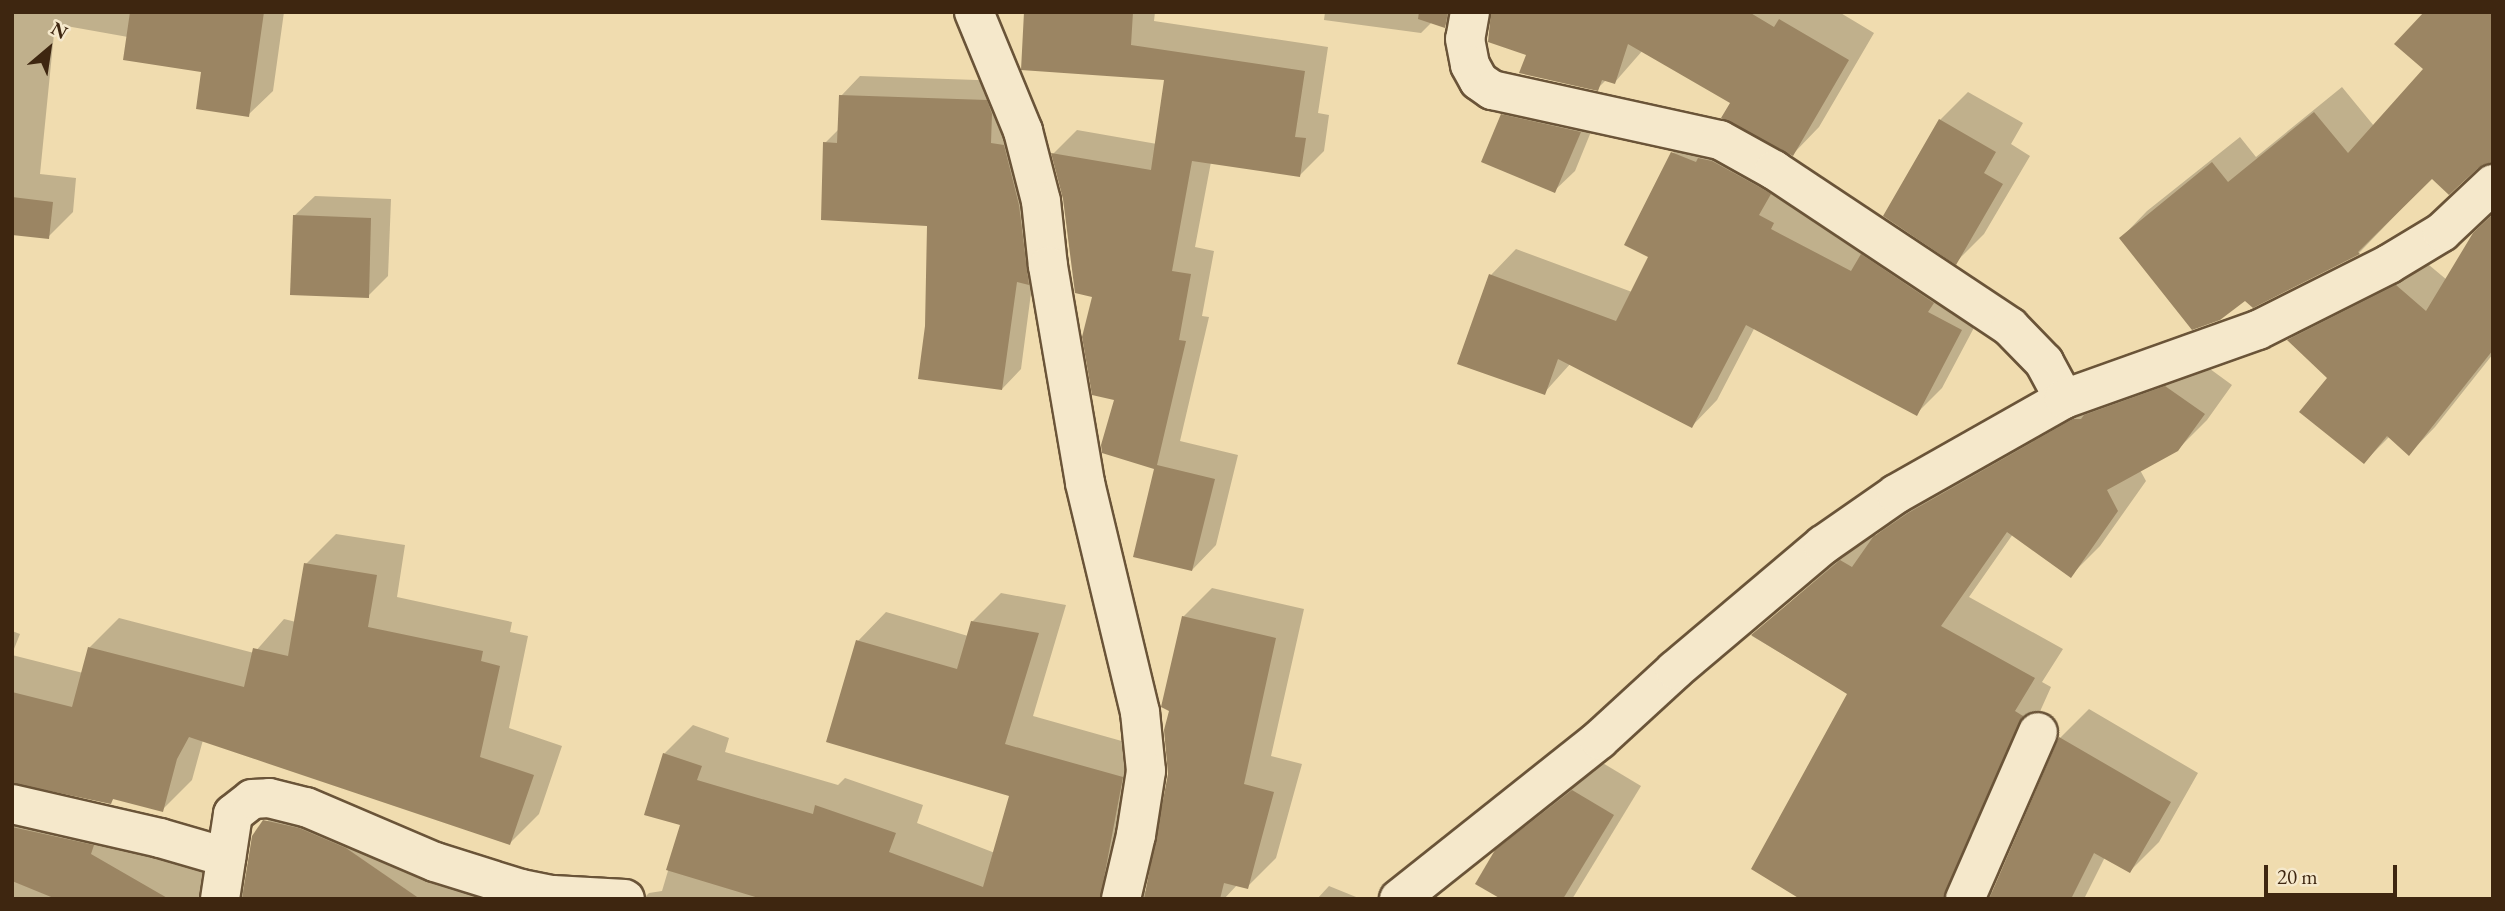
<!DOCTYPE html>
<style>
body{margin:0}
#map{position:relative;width:2505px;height:911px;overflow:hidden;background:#f0dcaf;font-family:"EB Garamond",serif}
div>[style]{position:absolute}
.shadow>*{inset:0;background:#0003}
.building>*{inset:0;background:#9b8563}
.roads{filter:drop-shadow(2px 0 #6a5438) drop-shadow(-2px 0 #6a5438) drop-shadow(0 2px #6a5438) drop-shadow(0 -2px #6a5438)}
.street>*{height:38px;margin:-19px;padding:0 19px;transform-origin:19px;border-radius:19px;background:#f5e8cb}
span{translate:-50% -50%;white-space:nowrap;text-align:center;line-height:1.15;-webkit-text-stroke:5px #f5e8cb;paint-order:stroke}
.frame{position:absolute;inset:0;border:14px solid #3e2610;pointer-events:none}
.north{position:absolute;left:14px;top:14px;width:70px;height:70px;-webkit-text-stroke:5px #f5e8cb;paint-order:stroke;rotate:29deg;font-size:19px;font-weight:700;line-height:28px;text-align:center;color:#3e2610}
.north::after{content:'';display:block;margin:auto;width:24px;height:32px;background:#3e2610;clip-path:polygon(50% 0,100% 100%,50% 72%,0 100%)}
.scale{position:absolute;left:2264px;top:865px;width:133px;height:32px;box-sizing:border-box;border:4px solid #3e2610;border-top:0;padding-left:9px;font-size:21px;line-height:24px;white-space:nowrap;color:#3e2610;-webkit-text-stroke:5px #f5e8cb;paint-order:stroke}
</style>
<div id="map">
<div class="shadow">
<i style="clip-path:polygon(12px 12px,284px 12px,273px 91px,248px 115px,203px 71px,128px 37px,55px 24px,40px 174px,76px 178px,73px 212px,48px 237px,12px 233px,12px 283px)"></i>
<i style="clip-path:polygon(1026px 12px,1155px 12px,1154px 21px,1328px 47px,1318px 113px,1329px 115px,1324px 151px,1299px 176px,1211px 162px,1195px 247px,1214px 251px,1202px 316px,1209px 317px,1180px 441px,1238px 455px,1216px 545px,1192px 570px,1156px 468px,1116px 399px,1094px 295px,1053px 154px,1077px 130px,1157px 144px,1166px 78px)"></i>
<i style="clip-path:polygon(1325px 12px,1458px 12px,1444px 26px,1432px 22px,1421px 33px,1324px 20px)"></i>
<i style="clip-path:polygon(1492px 12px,1839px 12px,1874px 33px,1819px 127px,1793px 154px,1732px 103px,1643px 50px,1615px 82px,1607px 79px,1597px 89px,1529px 54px)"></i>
<i style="clip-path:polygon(2420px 12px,2493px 12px,2487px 161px,2449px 193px,2432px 177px,2359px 253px,2253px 306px,2245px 298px,2121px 238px,2147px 211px,2240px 137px,2256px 157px,2342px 87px,2374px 126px,2425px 69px,2424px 15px)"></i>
<i style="clip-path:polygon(860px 76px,1006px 81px,1033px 278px,1021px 369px,1002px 389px,927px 326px,928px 224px,825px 143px,840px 128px,841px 96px)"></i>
<i style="clip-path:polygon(1968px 92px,2023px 123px,2011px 144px,2030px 156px,1984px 234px,1956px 262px,1940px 120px)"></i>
<i style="clip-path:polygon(1523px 95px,1599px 112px,1575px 171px,1554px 191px,1503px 115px)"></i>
<i style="clip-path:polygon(1698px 127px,1986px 305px,1942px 388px,1916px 414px,1755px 327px,1717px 400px,1692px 426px,1571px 363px,1544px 393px,1491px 275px,1516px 249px,1632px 292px,1650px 256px,1673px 153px)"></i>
<i style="clip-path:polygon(315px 196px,391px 199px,388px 276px,368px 296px,294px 216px)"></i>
<i style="clip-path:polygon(2493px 215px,2493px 354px,2435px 427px,2409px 454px,2390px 436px,2364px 462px,2329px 378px,2289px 340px,2315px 314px,2423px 260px,2447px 280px)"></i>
<i style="clip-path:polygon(2195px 358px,2232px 385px,2207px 420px,2177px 450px,2140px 470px,2146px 481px,2100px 546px,2071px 575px,2013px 534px,1969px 597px,2063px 649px,2042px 682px,2051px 687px,1973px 860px,1985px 890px,1994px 892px,2060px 738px,2089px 709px,2198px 773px,2159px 842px,2130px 871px,2105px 857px,2084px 899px,1798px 899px,1849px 694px,1752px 636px,1870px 532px,1876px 536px,1904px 508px,2104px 391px)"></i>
<i style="clip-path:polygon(336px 534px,405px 545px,397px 597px,512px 622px,510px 632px,528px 636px,509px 728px,562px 746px,539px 814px,510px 843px,203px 740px,192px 780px,162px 810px,115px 797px,110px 802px,21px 782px,27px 791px,119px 825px,227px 886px,232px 881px,243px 890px,253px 837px,294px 791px,492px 899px,12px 899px,12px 655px,83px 673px,89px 648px,119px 618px,254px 653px,284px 619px,296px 622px,306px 564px)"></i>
<i style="clip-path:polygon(1212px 588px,1304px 609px,1271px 756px,1302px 764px,1276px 858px,1247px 887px,1238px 884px,1224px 899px,643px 899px,649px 893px,662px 891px,682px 824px,664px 754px,693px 725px,729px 738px,725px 752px,838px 785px,845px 778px,923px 805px,917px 823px,995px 853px,1011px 795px,858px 641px,886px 612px,968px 636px,972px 622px,1001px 593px,1066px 605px,1033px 716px,1150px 749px,1135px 887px,1147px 892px,1170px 769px,1171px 710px,1183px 617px)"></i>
<i style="clip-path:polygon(12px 631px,20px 634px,12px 654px)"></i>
<i style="clip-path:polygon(1601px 762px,1641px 786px,1574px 896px,1572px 899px,1504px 899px,1497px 851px,1526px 822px)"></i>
<i style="clip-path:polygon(1329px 886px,1361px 899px,1317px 899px)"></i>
</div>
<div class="building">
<i style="clip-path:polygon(130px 12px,264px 12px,249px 117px,196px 109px,201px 72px,123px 60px)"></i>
<i style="clip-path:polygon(1024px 12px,1133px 12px,1131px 45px,1305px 71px,1295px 137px,1306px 138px,1300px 177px,1192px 161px,1172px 271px,1191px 274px,1179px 340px,1186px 341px,1157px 465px,1215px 479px,1192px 571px,1133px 557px,1154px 469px,1102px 453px,1101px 445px,1114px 400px,1092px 395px,1082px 337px,1092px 297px,1075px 293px,1063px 199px,1051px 153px,1151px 170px,1164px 80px,1021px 70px)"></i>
<i style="clip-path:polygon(1419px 12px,1448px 12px,1445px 28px,1418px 19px)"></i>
<i style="clip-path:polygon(1491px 12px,1749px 12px,1774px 27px,1779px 19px,1849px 60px,1793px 156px,1721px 118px,1730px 103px,1628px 44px,1615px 84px,1602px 80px,1598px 91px,1519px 73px,1526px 55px,1488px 42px)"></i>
<i style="clip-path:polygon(2424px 12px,2493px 12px,2493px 163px,2478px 168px,2449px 195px,2432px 179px,2358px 252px,2360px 254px,2253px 308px,2245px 301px,2220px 320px,2192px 330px,2119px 238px,2212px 162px,2228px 182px,2314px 112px,2348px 153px,2423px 69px,2394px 44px)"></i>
<i style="clip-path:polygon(839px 95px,987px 100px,992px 114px,991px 143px,1004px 145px,1019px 205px,1029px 285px,1017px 282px,1002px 390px,918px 379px,925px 326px,927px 226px,821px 220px,823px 142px,837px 143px)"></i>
<i style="clip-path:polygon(1501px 114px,1581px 132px,1555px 193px,1481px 162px)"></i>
<i style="clip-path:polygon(1939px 119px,1996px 152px,1984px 173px,2003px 184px,1956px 265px,1883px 216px)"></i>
<i style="clip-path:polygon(1671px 152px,1696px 162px,1698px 158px,1712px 161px,1763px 189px,1771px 194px,1759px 215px,1774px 223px,1771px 229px,1851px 271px,1861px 254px,1934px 303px,1928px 312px,1962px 330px,1917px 416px,1746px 325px,1692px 428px,1558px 359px,1545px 395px,1457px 364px,1489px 274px,1616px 321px,1648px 257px,1624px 245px)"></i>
<i style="clip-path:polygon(12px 197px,53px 202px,49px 239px,12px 235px)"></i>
<i style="clip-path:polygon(2493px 214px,2493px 350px,2409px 456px,2387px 436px,2364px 464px,2299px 412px,2327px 378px,2287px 340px,2396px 285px,2426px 311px,2473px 233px)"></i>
<i style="clip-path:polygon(293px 215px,371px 218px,369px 298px,290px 295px)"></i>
<i style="clip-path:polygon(2165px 386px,2205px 414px,2178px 451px,2107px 490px,2118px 511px,2071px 578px,2007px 532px,1941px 626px,2035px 678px,2015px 711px,2023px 716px,1944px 899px,1800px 899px,1751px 869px,1847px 694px,1751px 635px,1840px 560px,1852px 567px,1873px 537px,1908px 513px,2073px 419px,2081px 419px,2084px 415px)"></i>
<i style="clip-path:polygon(304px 563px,377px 575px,368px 627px,483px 651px,481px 661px,500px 666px,480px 757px,534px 775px,510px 845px,189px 737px,177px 759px,163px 812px,113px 799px,111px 804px,12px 783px,12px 692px,72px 707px,88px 647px,244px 687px,253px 648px,288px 656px)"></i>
<i style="clip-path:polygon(1182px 616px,1276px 638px,1244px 784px,1274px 792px,1248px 889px,1224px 883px,1220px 899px,1144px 899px,1168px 774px,1164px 730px,1169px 711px,1161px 707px)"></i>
<i style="clip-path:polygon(971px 621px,1039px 633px,1005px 744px,1123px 777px,1100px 899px,762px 899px,666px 870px,680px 825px,644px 815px,663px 753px,702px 766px,697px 780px,813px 814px,815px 805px,896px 833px,889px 852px,983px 887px,1009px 796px,826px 742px,856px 640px,957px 669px)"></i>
<i style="clip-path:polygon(2059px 737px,2171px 802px,2130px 873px,2094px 853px,2071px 899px,1989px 899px)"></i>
<i style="clip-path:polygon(1572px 790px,1614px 815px,1563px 899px,1501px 899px,1475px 884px,1495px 850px)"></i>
<i style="clip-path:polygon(263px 820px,299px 828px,346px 848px,420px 899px,242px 899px,252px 836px)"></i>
<i style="clip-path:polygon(12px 827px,94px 845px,91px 854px,169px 899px,56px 899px,12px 881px)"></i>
</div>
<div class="roads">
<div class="street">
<i style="left:974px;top:12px;width:129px;rotate:67.6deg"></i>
<i style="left:1023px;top:131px;width:72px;rotate:75.6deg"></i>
<i style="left:1041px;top:201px;width:65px;rotate:83.9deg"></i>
<i style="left:1048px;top:266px;width:220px;rotate:80.3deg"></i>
<i style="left:1085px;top:483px;width:236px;rotate:76.5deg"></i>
<i style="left:1140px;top:712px;width:59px;rotate:84.2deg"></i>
<i style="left:1146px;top:771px;width:65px;rotate:98.9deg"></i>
<i style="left:1136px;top:835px;width:66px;rotate:103.2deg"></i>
<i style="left:1470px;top:12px;width:27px;rotate:100deg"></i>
<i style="left:1465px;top:39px;width:26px;rotate:79deg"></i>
<i style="left:1470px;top:65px;width:18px;rotate:61deg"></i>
<i style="left:1479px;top:81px;width:16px;rotate:35deg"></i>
<i style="left:1492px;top:90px;width:233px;rotate:12.4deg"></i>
<i style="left:1720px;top:140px;width:62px;rotate:29.1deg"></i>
<i style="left:1774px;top:170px;width:283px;rotate:33.6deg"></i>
<i style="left:2010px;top:327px;width:49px;rotate:45.8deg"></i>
<i style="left:2044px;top:362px;width:42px;rotate:61.6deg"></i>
<i style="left:12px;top:804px;width:152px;rotate:12.9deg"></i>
<i style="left:160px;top:838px;width:69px;rotate:16.1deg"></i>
<i style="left:220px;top:899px;width:86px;rotate:-81.3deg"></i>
<i style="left:233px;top:814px;width:24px;rotate:-38deg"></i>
<i style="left:252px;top:799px;width:17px;rotate:-3deg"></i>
<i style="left:269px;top:798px;width:38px;rotate:14deg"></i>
<i style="left:306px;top:807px;width:140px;rotate:23.1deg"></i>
<i style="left:435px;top:862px;width:90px;rotate:17.4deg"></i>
<i style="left:521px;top:889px;width:33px;rotate:11deg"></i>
<i style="left:553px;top:895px;width:72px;rotate:3.2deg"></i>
<i style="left:1399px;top:899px;width:256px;rotate:-38.5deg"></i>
<i style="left:1599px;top:740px;width:103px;rotate:-42.6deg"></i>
<i style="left:1675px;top:670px;width:194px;rotate:-40.2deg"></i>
<i style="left:1823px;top:545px;width:89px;rotate:-34.9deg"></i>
<i style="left:1896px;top:494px;width:193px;rotate:-29.5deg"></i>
<i style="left:2064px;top:399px;width:206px;rotate:-19.6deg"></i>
<i style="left:2258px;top:330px;width:147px;rotate:-26.7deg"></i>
<i style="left:2389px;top:264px;width:62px;rotate:-31.1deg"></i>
<i style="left:2442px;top:232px;width:70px;rotate:-43.3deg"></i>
<i style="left:1965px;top:899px;width:182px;rotate:-66.4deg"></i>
</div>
</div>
<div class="frame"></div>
<div class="north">N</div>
<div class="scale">20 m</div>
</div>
